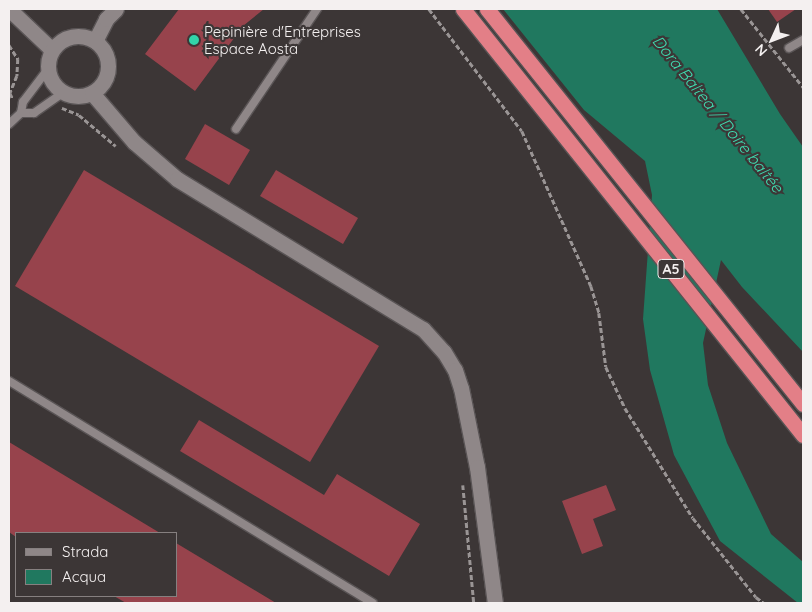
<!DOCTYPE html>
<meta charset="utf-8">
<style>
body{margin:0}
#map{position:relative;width:812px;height:612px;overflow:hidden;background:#3c3636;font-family:Quicksand,sans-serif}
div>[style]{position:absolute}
.water>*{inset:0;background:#20785f}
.building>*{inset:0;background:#97434c}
.path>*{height:2.5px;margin-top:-1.25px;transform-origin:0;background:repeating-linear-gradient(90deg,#9a9595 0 5px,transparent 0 7.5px)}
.roads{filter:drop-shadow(1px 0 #595455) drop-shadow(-1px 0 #595455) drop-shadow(0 1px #595455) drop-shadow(0 -1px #595455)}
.lane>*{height:8px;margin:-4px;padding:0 4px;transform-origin:4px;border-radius:4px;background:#8f8788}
.street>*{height:15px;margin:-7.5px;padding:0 7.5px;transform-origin:7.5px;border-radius:7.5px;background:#8f8788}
.secondary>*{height:15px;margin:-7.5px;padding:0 7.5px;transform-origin:7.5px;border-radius:7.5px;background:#8f8788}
.secondary>.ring{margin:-7.5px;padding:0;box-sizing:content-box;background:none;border:15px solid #8f8788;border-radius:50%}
.highway>*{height:15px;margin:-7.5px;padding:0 7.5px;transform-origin:7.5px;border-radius:7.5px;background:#e37f87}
.dots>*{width:14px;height:14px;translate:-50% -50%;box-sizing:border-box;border:2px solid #3c3636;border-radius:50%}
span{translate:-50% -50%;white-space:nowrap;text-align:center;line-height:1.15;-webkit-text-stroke:4.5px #3c3636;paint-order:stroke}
.shield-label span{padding:1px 4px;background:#3c3636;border:1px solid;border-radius:4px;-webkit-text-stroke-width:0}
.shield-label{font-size:14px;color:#f4f0f0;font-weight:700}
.poi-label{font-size:15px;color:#f4f0f0}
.left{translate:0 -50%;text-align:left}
.water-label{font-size:16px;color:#3fdcb0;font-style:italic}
.frame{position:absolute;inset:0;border:10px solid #f4f0f0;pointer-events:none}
.legend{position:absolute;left:15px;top:532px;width:162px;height:65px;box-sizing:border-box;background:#3c3636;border:1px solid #868080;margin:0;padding:6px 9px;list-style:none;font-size:15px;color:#f4f0f0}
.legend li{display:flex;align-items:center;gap:10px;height:25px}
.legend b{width:25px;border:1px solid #868080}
.north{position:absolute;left:747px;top:15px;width:50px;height:50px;-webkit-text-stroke:4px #3c3636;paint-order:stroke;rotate:227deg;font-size:14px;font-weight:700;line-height:20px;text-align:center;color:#f4f0f0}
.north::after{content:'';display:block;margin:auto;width:18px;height:22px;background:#f4f0f0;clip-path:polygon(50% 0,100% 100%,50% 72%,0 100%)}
</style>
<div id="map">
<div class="water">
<i style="clip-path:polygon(503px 9px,717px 9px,780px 114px,803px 147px,803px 352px,742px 287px,721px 260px,703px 343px,708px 385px,727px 443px,771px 534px,803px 562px,803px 603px,798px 603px,720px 541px,674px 455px,650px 370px,643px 319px,652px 195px,645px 161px,584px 110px)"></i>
</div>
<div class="building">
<i style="clip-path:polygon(179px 9px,264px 9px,243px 26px,195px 91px,145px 54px)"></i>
<i style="clip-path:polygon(768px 9px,796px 9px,777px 22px)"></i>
<i style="clip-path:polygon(205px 124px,250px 150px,229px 185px,185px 159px)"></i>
<i style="clip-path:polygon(84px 170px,379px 346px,310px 462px,15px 286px)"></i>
<i style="clip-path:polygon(276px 170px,358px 218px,343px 244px,260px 196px)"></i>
<i style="clip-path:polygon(199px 420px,324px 495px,337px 474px,420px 524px,389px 576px,180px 451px)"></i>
<i style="clip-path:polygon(9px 442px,160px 533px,16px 533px,16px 537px,9px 532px)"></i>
<i style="clip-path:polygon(606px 485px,616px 510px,593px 519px,603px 546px,582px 554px,562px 501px)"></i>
<i style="clip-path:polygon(176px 543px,276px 603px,126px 603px,114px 596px,176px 596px)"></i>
</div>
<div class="path">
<i style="left:429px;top:9px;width:153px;rotate:52.7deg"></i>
<i style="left:522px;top:131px;width:170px;rotate:66deg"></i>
<i style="left:591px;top:286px;width:28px;rotate:73deg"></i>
<i style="left:599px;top:313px;width:54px;rotate:82.6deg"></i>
<i style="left:606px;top:367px;width:45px;rotate:65.1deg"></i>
<i style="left:625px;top:408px;width:129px;rotate:58.3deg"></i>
<i style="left:693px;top:518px;width:101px;rotate:51.4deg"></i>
<i style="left:756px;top:597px;width:10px;rotate:37deg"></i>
<i style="left:741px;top:9px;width:100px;rotate:51.5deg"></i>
<i style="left:9px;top:45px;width:17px;rotate:57deg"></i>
<i style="left:18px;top:59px;width:17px;rotate:93deg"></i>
<i style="left:17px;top:76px;width:18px;rotate:112deg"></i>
<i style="left:10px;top:93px;width:7px;rotate:63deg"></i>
<i style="left:62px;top:108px;width:18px;rotate:22deg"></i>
<i style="left:79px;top:115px;width:48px;rotate:40deg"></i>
<i style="left:463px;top:485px;width:119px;rotate:84.7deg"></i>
</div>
<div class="roads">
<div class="lane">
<i style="left:789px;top:48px;width:16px;rotate:-30deg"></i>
<i style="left:21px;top:113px;width:11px;rotate:-80deg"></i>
<i style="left:23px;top:102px;width:41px;rotate:-52.9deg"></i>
<i style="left:9px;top:124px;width:16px;rotate:-43deg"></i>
<i style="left:21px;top:113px;width:13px"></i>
<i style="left:34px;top:113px;width:35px;rotate:-35deg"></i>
<i style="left:236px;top:129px;width:145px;rotate:-56deg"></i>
<i style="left:9px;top:381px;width:426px;rotate:31.4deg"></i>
</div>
<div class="street">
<i style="left:95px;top:41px;width:25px;rotate:-63deg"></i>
<i style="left:106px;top:19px;width:14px;rotate:-45deg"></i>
</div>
<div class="secondary">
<i style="left:9px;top:9px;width:59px;rotate:43.6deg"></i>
<i class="ring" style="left:48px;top:36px;width:45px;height:45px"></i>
<i style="left:92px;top:93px;width:65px;rotate:49.4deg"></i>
<i style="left:134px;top:142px;width:57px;rotate:40.7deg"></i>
<i style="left:177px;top:179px;width:288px;rotate:31.4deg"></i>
<i style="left:423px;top:329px;width:31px;rotate:48deg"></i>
<i style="left:444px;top:352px;width:21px;rotate:59deg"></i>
<i style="left:455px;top:370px;width:19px;rotate:72deg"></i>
<i style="left:461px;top:388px;width:81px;rotate:78.6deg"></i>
<i style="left:477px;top:467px;width:137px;rotate:82.5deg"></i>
</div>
<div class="highway">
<i style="left:463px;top:9px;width:545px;rotate:51.41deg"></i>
<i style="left:487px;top:9px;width:506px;rotate:51.34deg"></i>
</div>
</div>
<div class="dots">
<i style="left:194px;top:40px;background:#32d4a9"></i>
</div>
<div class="shield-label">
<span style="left:671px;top:269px">A5</span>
</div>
<div class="poi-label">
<span class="left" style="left:204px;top:40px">Pepinière d'Entreprises<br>Espace Aosta</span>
</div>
<div class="water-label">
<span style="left:718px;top:114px;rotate:51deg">Dora Baltea / Doire baltée</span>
</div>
<div class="frame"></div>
<ul class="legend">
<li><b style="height:6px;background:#8f8788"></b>Strada</li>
<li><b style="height:14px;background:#20785f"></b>Acqua</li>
</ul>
<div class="north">N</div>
</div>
